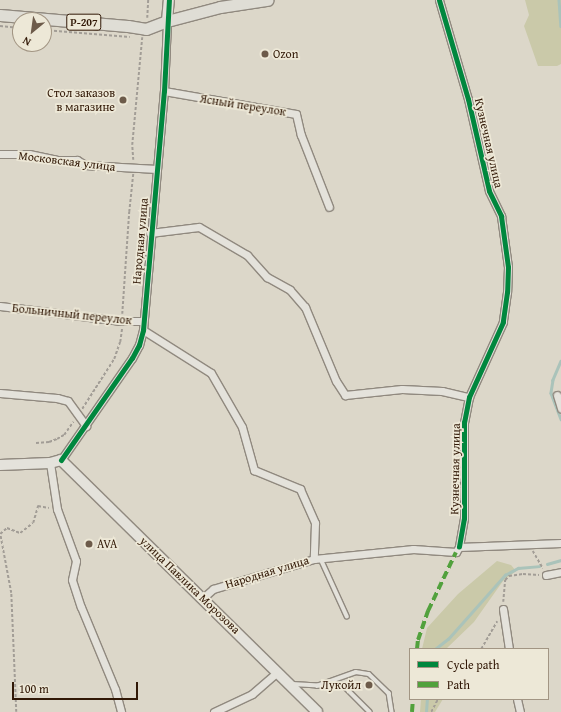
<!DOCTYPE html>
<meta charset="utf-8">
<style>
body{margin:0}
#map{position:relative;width:561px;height:712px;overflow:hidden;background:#dcd7c9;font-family:"Gentium Book Plus",serif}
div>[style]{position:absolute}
.green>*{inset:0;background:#cac9a9}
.stream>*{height:2.5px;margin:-1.25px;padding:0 1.25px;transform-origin:1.25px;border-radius:1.25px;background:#aac3ba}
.path>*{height:1.5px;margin-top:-0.75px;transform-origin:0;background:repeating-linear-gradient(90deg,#a29d96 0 3px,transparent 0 5px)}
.roads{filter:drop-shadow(1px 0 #90897f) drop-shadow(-1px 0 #90897f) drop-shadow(0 1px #90897f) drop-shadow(0 -1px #90897f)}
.lane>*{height:3.5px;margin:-1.75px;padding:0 1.75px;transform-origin:1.75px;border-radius:1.75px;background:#e4e2db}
.street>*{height:7px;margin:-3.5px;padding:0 3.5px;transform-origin:3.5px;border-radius:3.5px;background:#e4e2db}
.secondary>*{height:10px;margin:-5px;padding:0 5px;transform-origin:5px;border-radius:5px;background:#e4e2db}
.primary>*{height:11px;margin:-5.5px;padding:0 5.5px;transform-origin:5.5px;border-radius:5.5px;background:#dfddd5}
.quiet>*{height:4px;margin-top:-2px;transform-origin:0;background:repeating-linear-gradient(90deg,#52a13d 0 8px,transparent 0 12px)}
.cycleway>*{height:5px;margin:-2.5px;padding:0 2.5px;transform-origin:2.5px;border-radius:2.5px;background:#00873e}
.dots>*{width:11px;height:11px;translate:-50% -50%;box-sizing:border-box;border:2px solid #ede8d7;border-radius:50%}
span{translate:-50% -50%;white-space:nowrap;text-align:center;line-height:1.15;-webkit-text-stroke:3.5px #ede8d7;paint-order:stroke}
.shield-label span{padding:1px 3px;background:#ede8d7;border:1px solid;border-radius:3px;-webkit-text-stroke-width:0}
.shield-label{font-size:11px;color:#311806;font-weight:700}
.poi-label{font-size:12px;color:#311806}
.left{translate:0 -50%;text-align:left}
.right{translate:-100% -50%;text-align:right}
.street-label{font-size:12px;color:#311806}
.legend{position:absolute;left:409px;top:648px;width:140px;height:52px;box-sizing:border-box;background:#ede8d7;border:1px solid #a29583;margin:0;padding:5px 7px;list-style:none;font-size:12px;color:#311806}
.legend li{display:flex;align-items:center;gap:8px;height:20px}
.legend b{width:20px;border:1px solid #a29583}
.north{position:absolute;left:12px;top:12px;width:40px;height:40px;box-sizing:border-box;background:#ede8d7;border:1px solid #a29583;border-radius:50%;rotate:209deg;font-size:11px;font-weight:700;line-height:16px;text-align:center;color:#311806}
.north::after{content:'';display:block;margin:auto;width:14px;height:18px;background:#6d5b4a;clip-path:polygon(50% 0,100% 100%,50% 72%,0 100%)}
.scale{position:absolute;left:12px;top:682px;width:126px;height:18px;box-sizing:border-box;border:2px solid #311806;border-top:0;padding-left:5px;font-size:12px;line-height:14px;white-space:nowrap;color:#311806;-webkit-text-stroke:3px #ede8d7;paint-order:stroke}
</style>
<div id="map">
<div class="green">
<i style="clip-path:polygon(525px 0,561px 0,561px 64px,557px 66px,538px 66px,524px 26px,529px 15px)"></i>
<i style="clip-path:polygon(497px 561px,511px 565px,516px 571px,503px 581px,474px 622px,446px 649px,422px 649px,427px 628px,458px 594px)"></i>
<i style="clip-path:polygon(421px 699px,443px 699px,435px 712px,420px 712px)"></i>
</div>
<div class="stream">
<i style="left:559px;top:0;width:26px;rotate:86deg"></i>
<i style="left:561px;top:361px;width:21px;rotate:113deg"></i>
<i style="left:553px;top:380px;width:13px;rotate:99deg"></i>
<i style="left:551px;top:393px;width:28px;rotate:69deg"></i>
<i style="left:547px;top:564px;width:15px;rotate:-16deg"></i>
<i style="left:435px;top:649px;width:16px;rotate:-38deg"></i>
<i style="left:448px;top:639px;width:86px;rotate:-48.3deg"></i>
<i style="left:505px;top:575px;width:15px;rotate:-28deg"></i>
<i style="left:518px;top:568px;width:21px;rotate:-5deg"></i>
<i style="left:426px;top:712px;width:13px;rotate:-86deg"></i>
</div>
<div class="path">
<i style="left:147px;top:18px;width:18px;rotate:-87deg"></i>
<i style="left:0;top:26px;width:20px;rotate:6deg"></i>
<i style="left:44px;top:30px;width:86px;rotate:4.7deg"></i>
<i style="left:133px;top:160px;width:15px;rotate:-94deg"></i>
<i style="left:132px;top:145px;width:108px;rotate:-84.7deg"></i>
<i style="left:122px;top:314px;width:102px;rotate:-86.1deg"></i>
<i style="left:129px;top:212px;width:38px;rotate:-84deg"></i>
<i style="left:82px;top:409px;width:59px;rotate:-57.4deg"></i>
<i style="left:114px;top:359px;width:18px;rotate:-71deg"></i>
<i style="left:120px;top:342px;width:14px;rotate:-82deg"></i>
<i style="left:36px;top:443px;width:13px;rotate:-4deg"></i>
<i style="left:49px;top:442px;width:9px;rotate:-21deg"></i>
<i style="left:57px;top:439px;width:8px;rotate:-30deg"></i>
<i style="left:64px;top:435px;width:16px;rotate:-55deg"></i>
<i style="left:533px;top:551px;width:20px;rotate:60deg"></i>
<i style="left:503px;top:602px;width:22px;rotate:-85deg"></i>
<i style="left:505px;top:580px;width:6px;rotate:-45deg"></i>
<i style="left:509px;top:576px;width:14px;rotate:-8deg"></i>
<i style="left:523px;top:574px;width:16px;rotate:4deg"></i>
<i style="left:481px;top:649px;width:32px;rotate:-60deg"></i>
<i style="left:16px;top:712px;width:119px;rotate:-92.4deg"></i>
<i style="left:11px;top:593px;width:60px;rotate:-100.6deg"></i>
<i style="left:0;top:534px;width:9px;rotate:-41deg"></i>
<i style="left:7px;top:528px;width:14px;rotate:21deg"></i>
<i style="left:20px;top:533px;width:16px;rotate:-38deg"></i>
<i style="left:33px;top:523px;width:18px;rotate:-74deg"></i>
<i style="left:38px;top:506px;width:11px;rotate:10deg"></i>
<i style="left:431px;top:712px;width:15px;rotate:-62deg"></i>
</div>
<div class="roads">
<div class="lane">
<i style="left:321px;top:559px;width:63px;rotate:65.5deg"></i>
<i style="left:292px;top:684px;width:53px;rotate:3.2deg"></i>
<i style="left:345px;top:687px;width:35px;rotate:45deg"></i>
<i style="left:317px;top:686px;width:41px;rotate:-19.7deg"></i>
<i style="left:356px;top:672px;width:13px;rotate:9deg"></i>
<i style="left:369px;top:674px;width:28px;rotate:44deg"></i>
<i style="left:389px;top:693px;width:19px;rotate:81deg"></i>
</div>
<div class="street">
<i style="left:439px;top:0;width:103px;rotate:73.7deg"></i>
<i style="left:468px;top:99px;width:94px;rotate:77.1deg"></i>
<i style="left:489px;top:191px;width:28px;rotate:64deg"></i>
<i style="left:501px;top:216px;width:51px;rotate:82.2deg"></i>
<i style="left:508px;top:267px;width:25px;rotate:92deg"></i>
<i style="left:507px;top:292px;width:30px;rotate:98deg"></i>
<i style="left:503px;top:322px;width:82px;rotate:114.4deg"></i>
<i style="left:469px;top:397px;width:25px;rotate:101deg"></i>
<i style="left:464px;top:422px;width:96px;rotate:90deg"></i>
<i style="left:464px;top:518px;width:29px;rotate:100deg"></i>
<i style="left:164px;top:91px;width:134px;rotate:9.9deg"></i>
<i style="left:296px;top:114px;width:22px;rotate:77deg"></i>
<i style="left:301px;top:135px;width:77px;rotate:68.7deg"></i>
<i style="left:0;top:154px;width:29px"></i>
<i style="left:29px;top:154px;width:29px;rotate:12deg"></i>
<i style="left:57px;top:160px;width:20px"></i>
<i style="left:77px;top:160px;width:9px;rotate:32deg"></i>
<i style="left:85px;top:165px;width:72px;rotate:3.2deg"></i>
<i style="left:150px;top:233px;width:49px;rotate:-7deg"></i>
<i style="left:199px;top:227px;width:56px;rotate:30.3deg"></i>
<i style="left:247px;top:255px;width:30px;rotate:48deg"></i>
<i style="left:267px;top:277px;width:26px;rotate:29deg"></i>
<i style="left:290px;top:290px;width:23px;rotate:49deg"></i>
<i style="left:305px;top:307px;width:80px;rotate:67.3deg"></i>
<i style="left:336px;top:381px;width:17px;rotate:57deg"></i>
<i style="left:345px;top:395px;width:57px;rotate:-6deg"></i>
<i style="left:402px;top:389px;width:40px;rotate:2.9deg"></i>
<i style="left:442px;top:391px;width:28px;rotate:13deg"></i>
<i style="left:0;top:306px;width:122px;rotate:7.1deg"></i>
<i style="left:121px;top:321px;width:22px"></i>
<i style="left:143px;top:330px;width:80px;rotate:32.3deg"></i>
<i style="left:211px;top:373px;width:62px;rotate:60.1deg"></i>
<i style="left:242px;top:427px;width:45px;rotate:74.4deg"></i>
<i style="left:254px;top:470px;width:50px;rotate:22.4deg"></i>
<i style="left:300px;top:489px;width:37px;rotate:66deg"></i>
<i style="left:315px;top:523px;width:36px;rotate:92deg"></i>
<i style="left:314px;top:559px;width:105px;rotate:163.5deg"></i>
<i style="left:213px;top:589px;width:13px;rotate:138deg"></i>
<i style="left:0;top:393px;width:57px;rotate:5deg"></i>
<i style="left:57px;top:398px;width:11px;rotate:15deg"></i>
<i style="left:68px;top:401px;width:31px;rotate:54deg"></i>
<i style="left:557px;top:395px;width:14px;rotate:73deg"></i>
<i style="left:61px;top:460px;width:124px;rotate:-55.2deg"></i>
<i style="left:132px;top:358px;width:15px;rotate:-62deg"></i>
<i style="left:139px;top:345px;width:16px;rotate:-75deg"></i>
<i style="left:143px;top:330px;width:240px;rotate:-85deg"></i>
<i style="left:164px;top:91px;width:70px;rotate:-87.5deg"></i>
<i style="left:50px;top:463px;width:47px;rotate:81.3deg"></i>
<i style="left:57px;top:509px;width:55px;rotate:69.9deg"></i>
<i style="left:76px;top:561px;width:19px;rotate:102deg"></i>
<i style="left:72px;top:580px;width:28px;rotate:72deg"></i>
<i style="left:81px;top:607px;width:89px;rotate:67.5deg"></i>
<i style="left:115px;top:689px;width:24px;rotate:75deg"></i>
<i style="left:314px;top:559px;width:100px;rotate:-5.8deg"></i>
<i style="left:413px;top:549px;width:43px;rotate:4deg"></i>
<i style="left:456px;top:552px;width:6px;rotate:-59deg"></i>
<i style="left:459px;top:547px;width:102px;rotate:-2.2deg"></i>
<i style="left:546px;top:575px;width:15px;rotate:-11deg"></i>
<i style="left:503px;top:609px;width:40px;rotate:81.5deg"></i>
<i style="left:517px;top:699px;width:13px;rotate:77deg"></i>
<i style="left:214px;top:712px;width:42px;rotate:-25.3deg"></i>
<i style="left:252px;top:694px;width:33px;rotate:-41deg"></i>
</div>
<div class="secondary">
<i style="left:167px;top:21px;width:21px;rotate:-85deg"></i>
<i style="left:0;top:465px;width:50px;rotate:-2.3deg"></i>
<i style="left:50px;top:463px;width:11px;rotate:-15deg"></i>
<i style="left:61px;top:460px;width:359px;rotate:44.5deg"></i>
</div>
<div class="primary">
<i style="left:0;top:15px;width:128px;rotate:4.9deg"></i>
<i style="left:128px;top:26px;width:18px;rotate:9deg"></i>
<i style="left:146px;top:29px;width:22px;rotate:-21deg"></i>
<i style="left:167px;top:21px;width:55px;rotate:-14.8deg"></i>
<i style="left:220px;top:7px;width:48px;rotate:-8.5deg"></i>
</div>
</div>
<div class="quiet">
<i style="left:417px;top:649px;width:9px;rotate:-84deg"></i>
<i style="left:418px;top:640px;width:31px;rotate:-71deg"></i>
<i style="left:428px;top:611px;width:65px;rotate:-64.6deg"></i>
<i style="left:412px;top:712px;width:13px;rotate:-86deg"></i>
</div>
<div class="cycleway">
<i style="left:439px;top:0;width:103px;rotate:73.7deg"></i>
<i style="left:468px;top:99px;width:94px;rotate:77.1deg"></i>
<i style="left:489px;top:191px;width:28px;rotate:64deg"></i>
<i style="left:501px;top:216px;width:51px;rotate:82.2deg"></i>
<i style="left:508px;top:267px;width:25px;rotate:92deg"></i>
<i style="left:507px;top:292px;width:30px;rotate:98deg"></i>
<i style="left:503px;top:322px;width:82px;rotate:114.4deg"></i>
<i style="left:469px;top:397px;width:25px;rotate:101deg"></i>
<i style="left:464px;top:422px;width:96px;rotate:90deg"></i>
<i style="left:464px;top:518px;width:29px;rotate:100deg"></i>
<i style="left:61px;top:460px;width:124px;rotate:-55.2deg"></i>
<i style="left:132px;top:358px;width:15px;rotate:-62deg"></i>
<i style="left:139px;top:345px;width:16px;rotate:-75deg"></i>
<i style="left:143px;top:330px;width:240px;rotate:-85deg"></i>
<i style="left:164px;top:91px;width:91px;rotate:-86.9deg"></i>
</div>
<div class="dots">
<i style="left:265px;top:54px;background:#6d5b4a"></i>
<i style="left:123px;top:100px;background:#6d5b4a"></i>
<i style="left:89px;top:544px;background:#6d5b4a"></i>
<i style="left:369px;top:685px;background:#6d5b4a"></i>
</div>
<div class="shield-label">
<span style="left:84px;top:22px">Р-207</span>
</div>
<div class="poi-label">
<span class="left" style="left:273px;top:54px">Ozon</span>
<span class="right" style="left:115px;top:100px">Стол заказов<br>в магазине</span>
<span class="left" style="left:97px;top:544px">AVA</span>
<span class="right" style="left:361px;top:685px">Лукойл</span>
</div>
<div class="street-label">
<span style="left:243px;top:105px;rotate:9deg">Ясный переулок</span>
<span style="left:489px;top:143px;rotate:77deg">Кузнечная улица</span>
<span style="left:67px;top:161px;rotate:7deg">Московская улица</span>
<span style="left:140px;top:241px;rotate:-85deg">Народная улица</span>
<span style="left:72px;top:314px;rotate:6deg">Больничный переулок</span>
<span style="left:455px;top:469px;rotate:-89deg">Кузнечная улица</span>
<span style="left:267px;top:572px;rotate:-17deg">Народная улица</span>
<span style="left:190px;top:585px;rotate:44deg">улица Павлика Морозова</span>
</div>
<ul class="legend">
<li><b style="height:5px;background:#00873e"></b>Cycle path</li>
<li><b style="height:5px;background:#52a13d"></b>Path</li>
</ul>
<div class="north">N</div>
<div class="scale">100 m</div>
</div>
